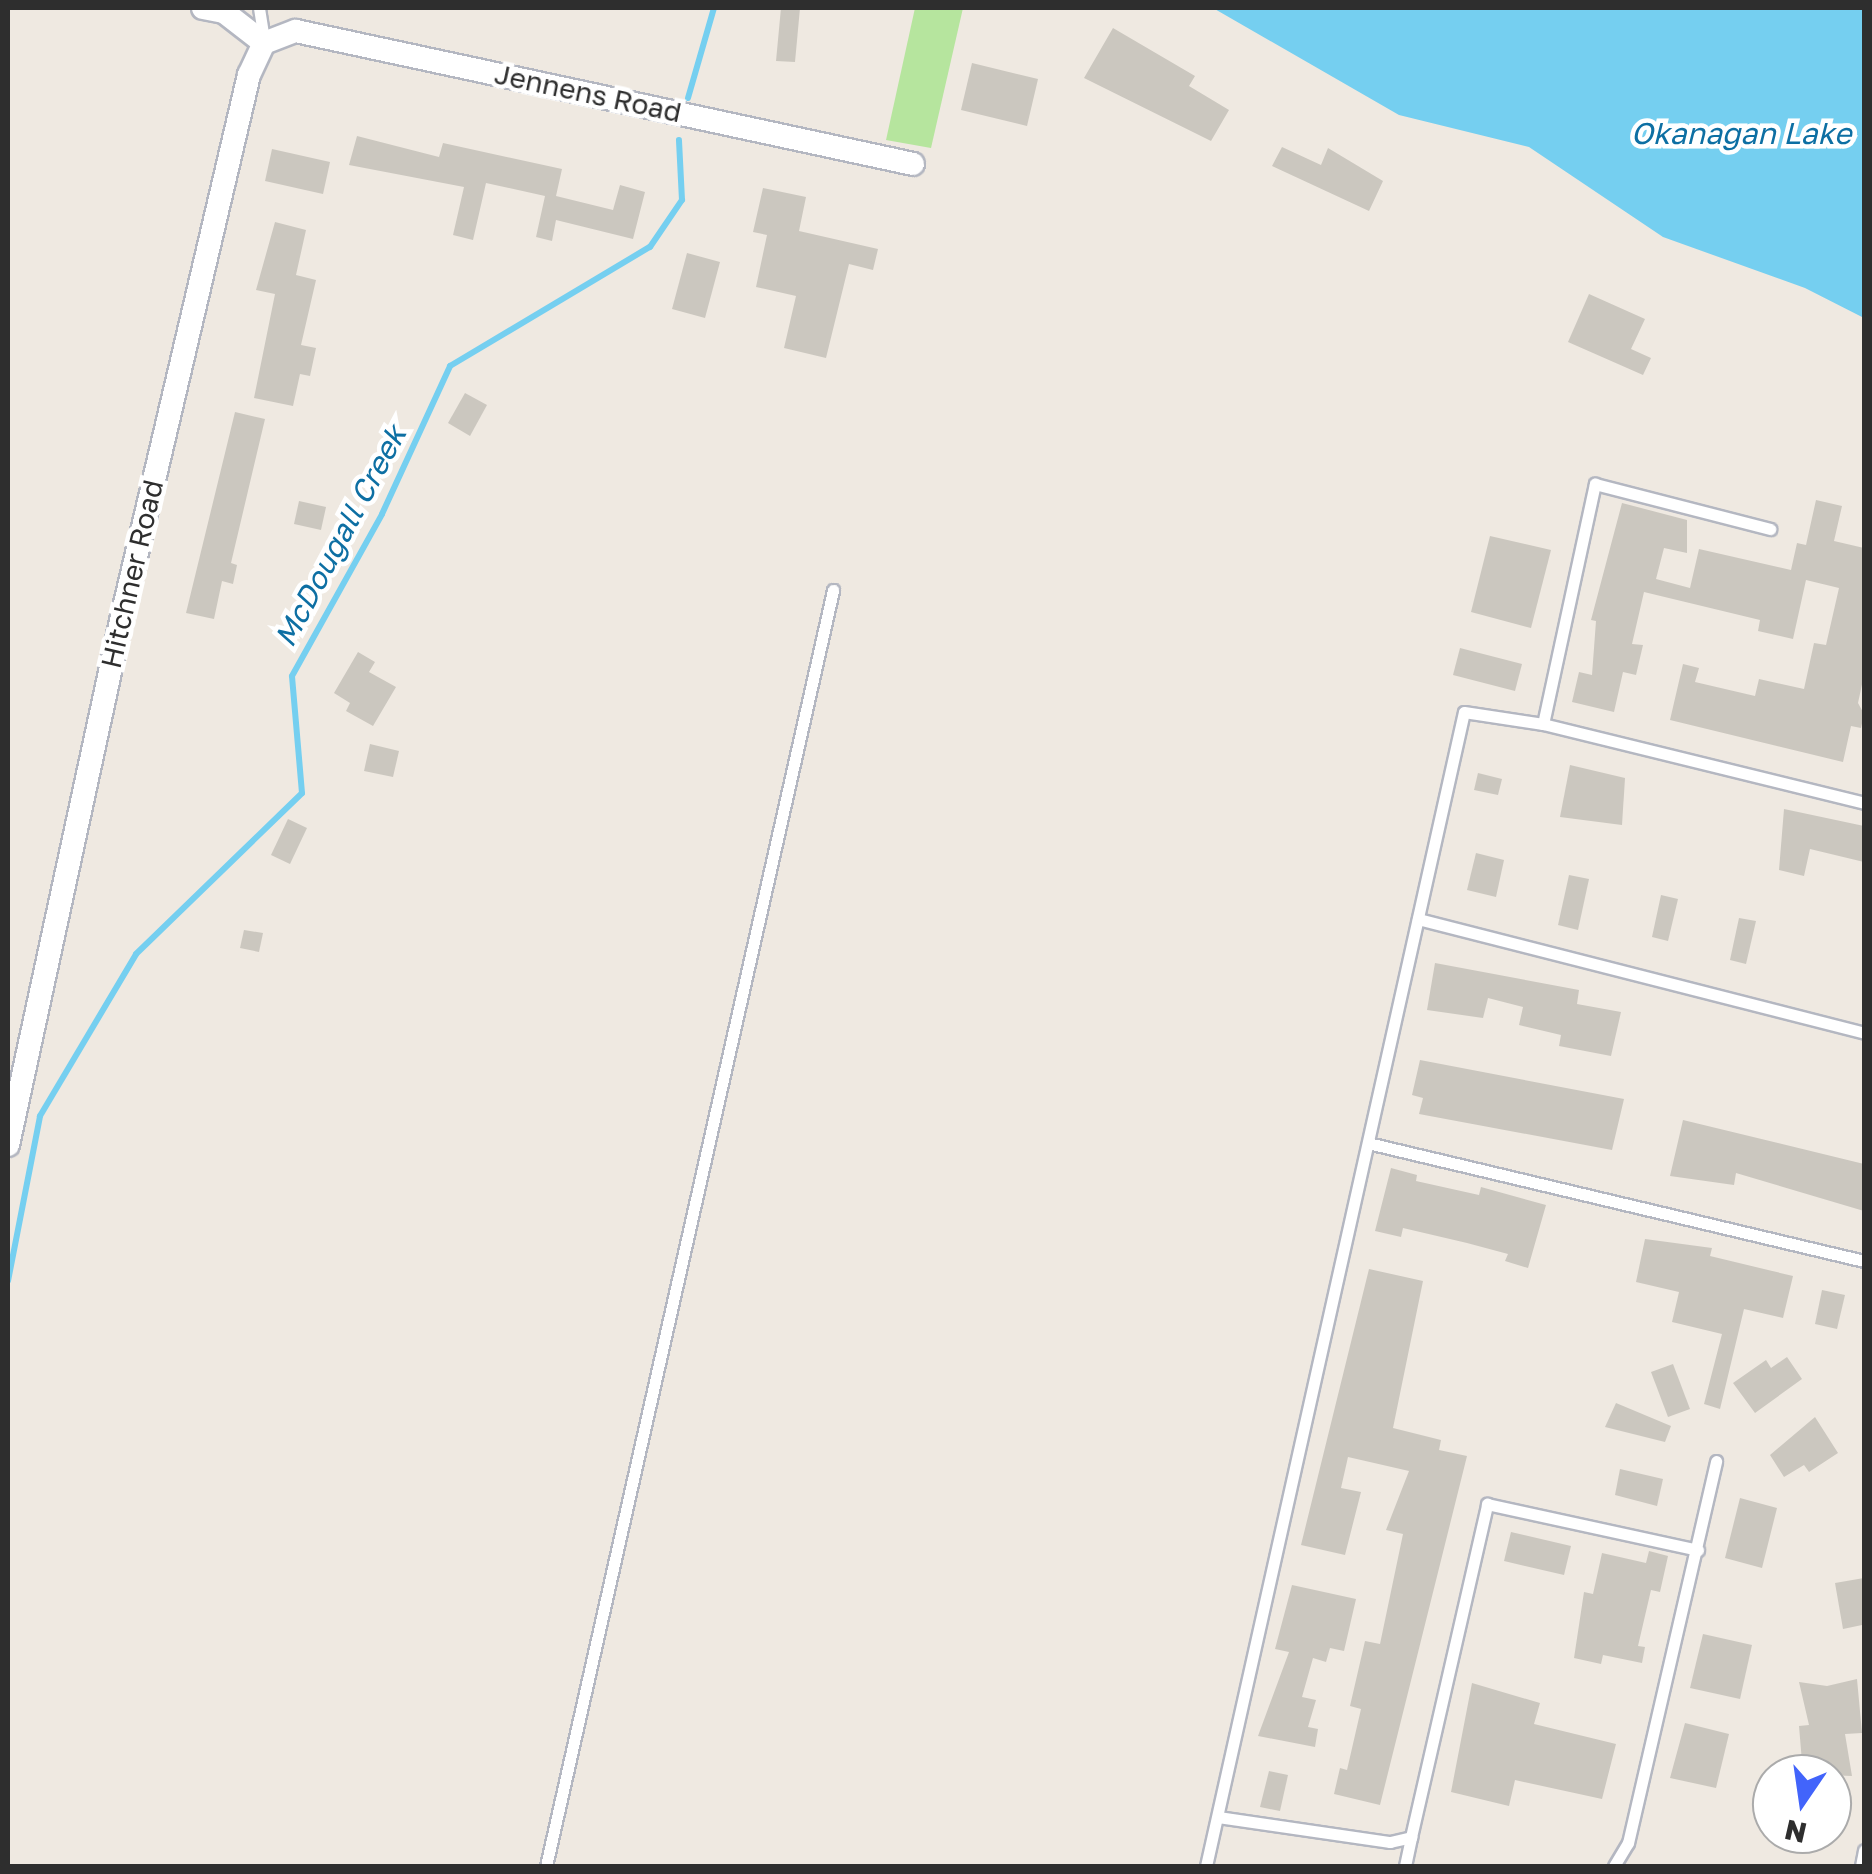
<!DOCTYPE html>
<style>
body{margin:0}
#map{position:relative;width:1872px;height:1874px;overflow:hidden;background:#efe9e1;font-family:"Golos Text",sans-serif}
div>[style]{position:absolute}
.green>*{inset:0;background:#b6e59e}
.water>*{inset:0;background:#75cff0}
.stream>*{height:6px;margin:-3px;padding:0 3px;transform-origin:3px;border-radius:3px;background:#75cff0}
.building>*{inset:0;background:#cbc7bf}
.roads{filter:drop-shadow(2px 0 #b4b7c1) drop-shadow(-2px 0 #b4b7c1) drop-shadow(0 2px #b4b7c1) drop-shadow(0 -2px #b4b7c1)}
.service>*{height:11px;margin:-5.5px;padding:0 5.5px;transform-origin:5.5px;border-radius:5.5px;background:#fff}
.minor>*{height:22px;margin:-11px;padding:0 11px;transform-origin:11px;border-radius:11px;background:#fff}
span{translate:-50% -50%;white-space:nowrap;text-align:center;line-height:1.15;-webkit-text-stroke:9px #fff;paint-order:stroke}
.street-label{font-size:28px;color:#2e2e2e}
.water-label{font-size:30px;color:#0d6fa3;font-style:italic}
.frame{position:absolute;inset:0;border:10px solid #2e2e2e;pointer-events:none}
.north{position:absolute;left:1752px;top:1754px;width:100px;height:100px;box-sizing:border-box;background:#fff;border:2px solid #ababab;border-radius:50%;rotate:193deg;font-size:28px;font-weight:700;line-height:40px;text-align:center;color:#2e2e2e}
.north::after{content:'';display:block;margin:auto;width:35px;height:45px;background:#4264fb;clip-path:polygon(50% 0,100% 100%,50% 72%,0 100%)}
</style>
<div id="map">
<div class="green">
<i style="clip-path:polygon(915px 8px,963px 8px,931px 148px,886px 140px)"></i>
</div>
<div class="water">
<i style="clip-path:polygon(1213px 8px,1864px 8px,1864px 318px,1805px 288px,1663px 237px,1529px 147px,1399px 115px)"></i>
</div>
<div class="stream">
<i style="left:688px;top:98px;width:94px;rotate:-73.9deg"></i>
<i style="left:8px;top:1281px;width:168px;rotate:-79deg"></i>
<i style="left:40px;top:1116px;width:188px;rotate:-59.3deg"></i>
<i style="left:136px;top:954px;width:231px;rotate:-44.1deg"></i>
<i style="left:302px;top:793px;width:117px;rotate:-94.9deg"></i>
<i style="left:292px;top:676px;width:185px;rotate:-60.9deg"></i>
<i style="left:382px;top:514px;width:163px;rotate:-65.3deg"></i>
<i style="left:450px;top:366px;width:233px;rotate:-30.8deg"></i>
<i style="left:650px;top:247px;width:57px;rotate:-55.8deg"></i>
<i style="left:682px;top:200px;width:60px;rotate:-92.9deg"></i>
</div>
<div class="building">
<i style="clip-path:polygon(781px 8px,800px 8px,795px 62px,776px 61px)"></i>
<i style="clip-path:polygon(1113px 28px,1195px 76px,1189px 86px,1229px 110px,1211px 141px,1084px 78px)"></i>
<i style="clip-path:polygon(972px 63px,1038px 79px,1027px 126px,961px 110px)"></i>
<i style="clip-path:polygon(357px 136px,439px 157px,443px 143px,562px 169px,556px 196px,613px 210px,620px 185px,645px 192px,633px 239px,556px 220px,552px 241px,536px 237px,545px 196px,486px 183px,473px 240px,453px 235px,464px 187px,349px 165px)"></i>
<i style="clip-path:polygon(1282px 147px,1321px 165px,1328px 148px,1383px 181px,1369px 211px,1272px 166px)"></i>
<i style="clip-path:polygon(272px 149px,330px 162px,323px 194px,265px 181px)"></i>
<i style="clip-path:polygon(763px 188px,806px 197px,799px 231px,878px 249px,873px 270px,849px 264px,826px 358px,784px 348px,796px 296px,756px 287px,767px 235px,753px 232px)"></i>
<i style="clip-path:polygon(275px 222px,306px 230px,296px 275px,316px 280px,301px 345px,316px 348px,310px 376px,300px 374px,293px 406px,254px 398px,275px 294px,256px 290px)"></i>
<i style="clip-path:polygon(687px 253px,720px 262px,705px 318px,672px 309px)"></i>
<i style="clip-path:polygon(1589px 294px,1645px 319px,1631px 349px,1651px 358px,1643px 375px,1568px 342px)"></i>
<i style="clip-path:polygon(465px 393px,487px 405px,470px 436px,448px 423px)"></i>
<i style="clip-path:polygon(235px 412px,265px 419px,231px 563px,237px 565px,233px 584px,222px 581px,214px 619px,186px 613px)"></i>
<i style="clip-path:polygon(1816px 500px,1842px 506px,1834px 541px,1864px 548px,1864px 675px,1858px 703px,1864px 714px,1861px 728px,1851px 726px,1843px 762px,1670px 720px,1683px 664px,1699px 668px,1695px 682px,1755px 696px,1759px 679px,1804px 689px,1814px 643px,1826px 645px,1839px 588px,1806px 580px,1793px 639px,1758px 631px,1760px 620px,1644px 592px,1632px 644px,1643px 645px,1636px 675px,1623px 672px,1614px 712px,1572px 702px,1579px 672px,1592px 675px,1596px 621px,1591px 620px,1622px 503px,1687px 520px,1687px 553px,1664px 548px,1656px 579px,1690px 588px,1699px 549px,1791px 570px,1797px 543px,1806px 545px)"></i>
<i style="clip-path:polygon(299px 501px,326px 507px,321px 530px,294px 524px)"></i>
<i style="clip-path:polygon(1490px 536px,1551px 550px,1531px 628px,1471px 612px)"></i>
<i style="clip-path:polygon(1460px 648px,1522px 664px,1515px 691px,1453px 675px)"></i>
<i style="clip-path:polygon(358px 652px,375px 662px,369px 672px,396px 687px,373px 726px,346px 711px,350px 703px,334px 693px)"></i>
<i style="clip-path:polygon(370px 744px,399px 751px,393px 777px,364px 771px)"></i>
<i style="clip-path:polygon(1570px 765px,1625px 778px,1622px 825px,1560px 817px)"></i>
<i style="clip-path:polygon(1478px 773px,1502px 779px,1498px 795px,1474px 790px)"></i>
<i style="clip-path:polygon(1784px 809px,1864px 826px,1864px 862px,1810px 849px,1804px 876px,1779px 870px)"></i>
<i style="clip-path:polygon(288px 819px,307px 828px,290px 864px,271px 855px)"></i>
<i style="clip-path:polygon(1476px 853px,1504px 860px,1496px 897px,1467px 890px)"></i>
<i style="clip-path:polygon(1569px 875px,1589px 879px,1578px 930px,1558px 925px)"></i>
<i style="clip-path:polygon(1661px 895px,1678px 899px,1668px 941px,1652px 937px)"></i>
<i style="clip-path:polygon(1739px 918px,1756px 921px,1746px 964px,1730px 960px)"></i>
<i style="clip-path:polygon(244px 930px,263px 933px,259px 952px,240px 948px)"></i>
<i style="clip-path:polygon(1435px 963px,1579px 990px,1577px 1004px,1621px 1012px,1611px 1056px,1559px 1046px,1561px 1035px,1519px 1025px,1523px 1007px,1488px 998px,1483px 1018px,1427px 1010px)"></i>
<i style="clip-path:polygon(1420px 1060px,1624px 1099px,1612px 1150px,1419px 1114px,1423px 1098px,1412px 1095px)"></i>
<i style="clip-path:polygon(1683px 1120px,1864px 1164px,1864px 1211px,1736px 1173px,1734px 1185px,1670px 1176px)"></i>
<i style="clip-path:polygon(1391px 1168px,1417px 1175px,1416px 1181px,1479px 1195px,1481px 1187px,1546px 1205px,1528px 1268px,1505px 1261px,1508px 1254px,1467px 1243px,1403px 1228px,1401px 1237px,1375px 1231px)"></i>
<i style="clip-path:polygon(1645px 1239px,1712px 1248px,1710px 1256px,1793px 1276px,1783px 1318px,1744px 1309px,1720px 1409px,1704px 1404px,1722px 1334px,1672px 1322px,1679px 1292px,1636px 1282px)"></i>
<i style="clip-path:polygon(1369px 1269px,1423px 1281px,1393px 1428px,1441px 1440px,1439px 1450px,1467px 1456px,1380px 1805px,1334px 1794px,1340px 1768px,1347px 1770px,1361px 1709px,1350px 1706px,1365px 1641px,1380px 1644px,1403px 1534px,1386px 1530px,1409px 1471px,1348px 1457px,1341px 1488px,1361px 1492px,1345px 1555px,1301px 1545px)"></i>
<i style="clip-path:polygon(1822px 1290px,1845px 1295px,1837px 1329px,1815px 1324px)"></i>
<i style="clip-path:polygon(1787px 1357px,1802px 1379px,1755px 1413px,1733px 1383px,1766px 1360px,1771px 1368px)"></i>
<i style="clip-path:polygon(1673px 1364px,1690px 1409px,1668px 1417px,1651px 1372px)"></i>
<i style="clip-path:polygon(1616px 1403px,1671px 1426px,1665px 1442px,1605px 1427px)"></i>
<i style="clip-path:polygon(1815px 1417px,1838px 1453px,1809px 1472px,1804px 1465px,1784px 1477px,1770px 1455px)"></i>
<i style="clip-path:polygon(1620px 1469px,1663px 1479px,1657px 1506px,1615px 1495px)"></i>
<i style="clip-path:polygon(1740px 1498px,1777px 1508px,1762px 1568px,1725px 1558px)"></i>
<i style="clip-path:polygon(1511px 1532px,1571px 1546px,1564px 1575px,1504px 1561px)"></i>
<i style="clip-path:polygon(1649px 1551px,1668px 1556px,1660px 1592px,1651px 1590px,1638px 1646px,1645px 1647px,1642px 1663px,1603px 1655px,1601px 1664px,1574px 1658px,1584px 1592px,1593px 1594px,1602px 1553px,1646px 1563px)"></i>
<i style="clip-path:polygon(1864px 1578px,1862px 1625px,1843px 1629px,1835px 1583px)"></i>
<i style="clip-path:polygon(1292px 1585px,1356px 1599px,1344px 1651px,1330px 1648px,1326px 1662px,1313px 1658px,1302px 1697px,1316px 1700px,1308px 1727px,1318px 1729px,1315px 1747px,1258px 1736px,1289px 1652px,1275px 1649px)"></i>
<i style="clip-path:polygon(1703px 1634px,1752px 1645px,1740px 1699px,1690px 1688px)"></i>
<i style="clip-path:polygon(1857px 1679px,1862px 1733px,1845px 1734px,1852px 1776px,1803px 1774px,1799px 1726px,1809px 1725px,1799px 1682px,1827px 1686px)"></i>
<i style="clip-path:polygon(1472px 1683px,1540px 1703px,1534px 1724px,1616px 1744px,1602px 1799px,1515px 1780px,1509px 1806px,1451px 1792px)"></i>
<i style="clip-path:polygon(1685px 1723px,1729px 1734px,1716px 1788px,1670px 1778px)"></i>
<i style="clip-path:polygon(1269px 1771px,1288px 1775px,1280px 1811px,1260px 1807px)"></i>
</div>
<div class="roads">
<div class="service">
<i style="left:259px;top:8px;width:31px;rotate:81deg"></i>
<i style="left:1543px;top:724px;width:246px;rotate:-77.8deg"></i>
<i style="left:1595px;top:484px;width:181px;rotate:14.4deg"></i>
<i style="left:1418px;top:919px;width:460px;rotate:14.3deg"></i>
<i style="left:1368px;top:1143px;width:510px;rotate:13.38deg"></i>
<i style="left:1218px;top:1817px;width:174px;rotate:8.3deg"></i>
<i style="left:1390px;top:1842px;width:22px;rotate:-13deg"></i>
<i style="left:1411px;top:1837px;width:342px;rotate:-77.1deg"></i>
<i style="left:1487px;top:1504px;width:216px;rotate:12.3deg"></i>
<i style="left:546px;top:1866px;width:1308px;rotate:-77.32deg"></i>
<i style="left:1206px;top:1866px;width:1182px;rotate:-77.4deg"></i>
<i style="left:1464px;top:712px;width:80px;rotate:8.6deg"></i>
<i style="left:1543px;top:724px;width:331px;rotate:13.8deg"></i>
<i style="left:1405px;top:1866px;width:30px;rotate:-78deg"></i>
<i style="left:1614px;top:1866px;width:27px;rotate:-59deg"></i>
<i style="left:1628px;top:1843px;width:392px;rotate:-77deg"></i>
<i style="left:1861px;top:1866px;width:16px;rotate:-79deg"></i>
</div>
<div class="minor">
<i style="left:203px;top:8px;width:21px;rotate:11deg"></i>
<i style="left:224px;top:12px;width:51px;rotate:37.8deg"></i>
<i style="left:264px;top:43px;width:34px;rotate:-21deg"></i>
<i style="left:296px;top:31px;width:631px;rotate:12.16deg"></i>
<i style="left:8px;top:1145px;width:536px;rotate:-77.83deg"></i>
<i style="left:121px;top:621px;width:561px;rotate:-76.81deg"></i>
<i style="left:249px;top:75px;width:35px;rotate:-65deg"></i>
</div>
</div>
<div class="street-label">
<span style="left:588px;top:93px;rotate:12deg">Jennens Road</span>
<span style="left:132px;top:574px;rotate:-77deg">Hitchner Road</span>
</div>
<div class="water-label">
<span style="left:1741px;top:133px">Okanagan Lake</span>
<span style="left:340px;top:536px;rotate:-62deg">McDougall Creek</span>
</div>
<div class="frame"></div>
<div class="north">N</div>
</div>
